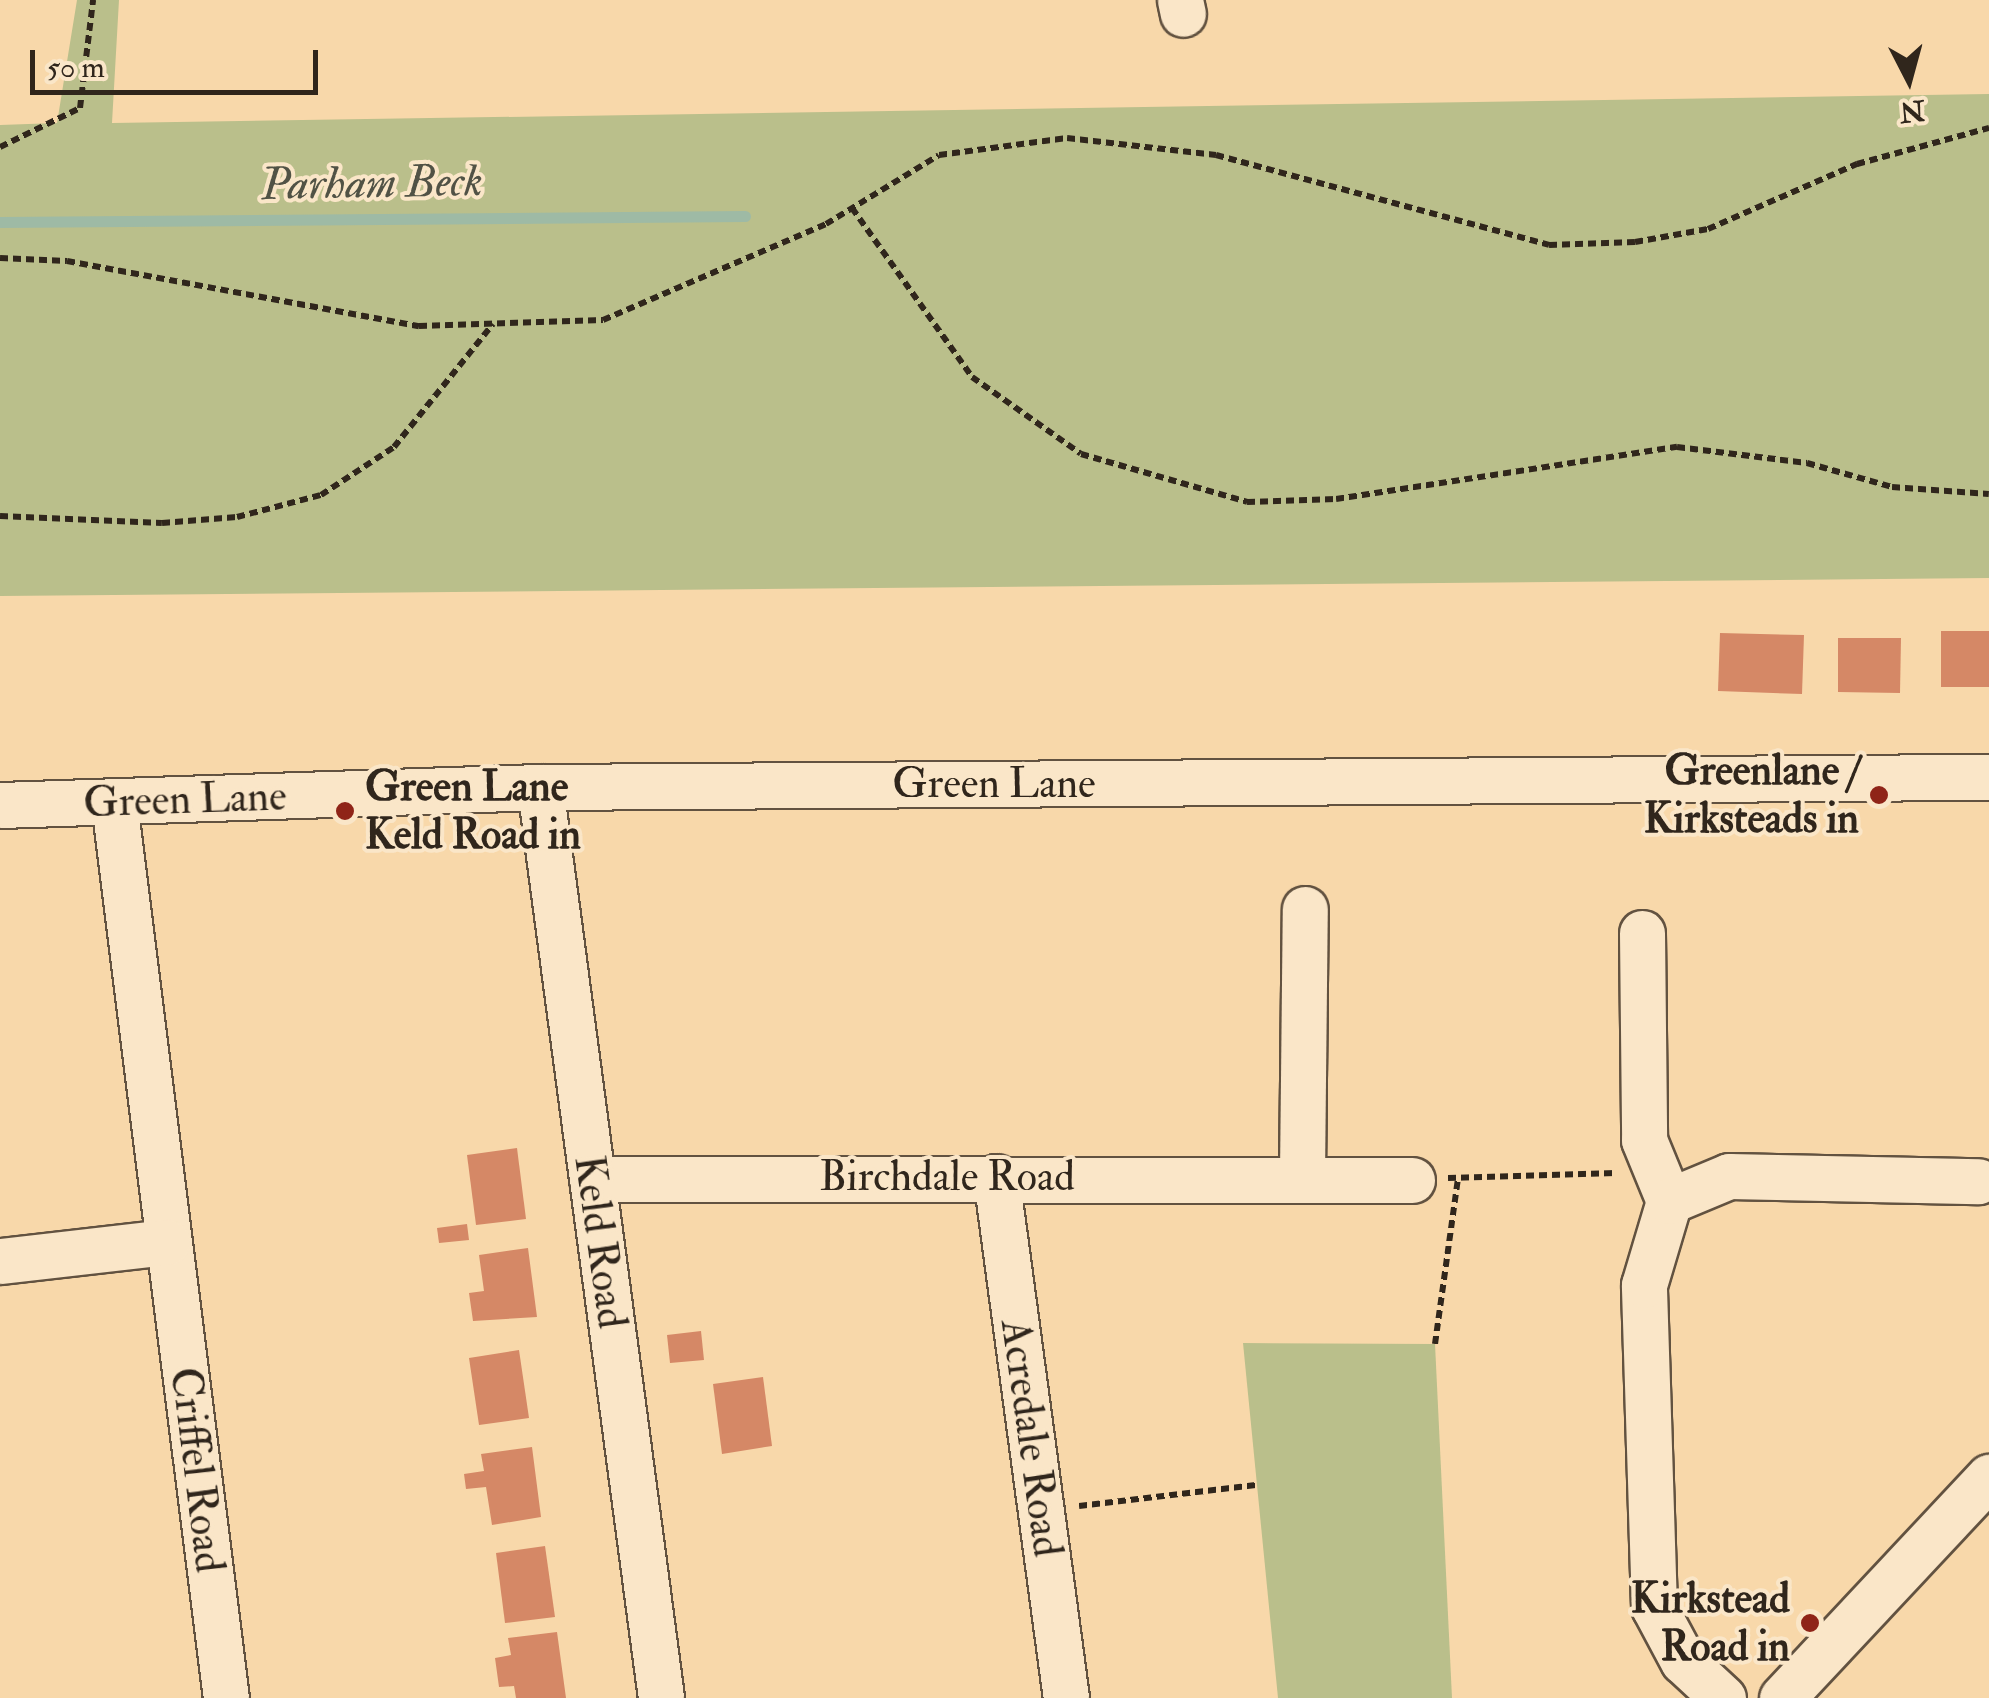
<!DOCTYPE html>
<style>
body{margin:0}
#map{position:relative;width:1989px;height:1698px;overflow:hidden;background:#f8d8aa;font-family:"IM FELL Double Pica",serif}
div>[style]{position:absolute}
.green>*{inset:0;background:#babf8b}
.stream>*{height:11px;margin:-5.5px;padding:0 5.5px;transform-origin:5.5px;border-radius:5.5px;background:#9ebaa5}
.building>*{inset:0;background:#d58866}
.path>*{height:6px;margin-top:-3px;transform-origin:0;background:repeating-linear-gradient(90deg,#30261c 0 8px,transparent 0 13px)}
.roads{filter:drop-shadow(2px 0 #625240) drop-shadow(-2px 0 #625240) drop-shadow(0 2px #625240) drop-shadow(0 -2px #625240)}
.street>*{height:45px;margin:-22.5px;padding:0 22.5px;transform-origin:22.5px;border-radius:22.5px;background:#fae6c8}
.dots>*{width:28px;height:28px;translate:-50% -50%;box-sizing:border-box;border:5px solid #fae6c8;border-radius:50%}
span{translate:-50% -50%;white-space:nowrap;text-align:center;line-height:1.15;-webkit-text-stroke:8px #fae6c8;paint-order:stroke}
.poi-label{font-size:42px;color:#30261c;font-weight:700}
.right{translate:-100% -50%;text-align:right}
.left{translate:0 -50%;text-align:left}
.street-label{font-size:42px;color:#30261c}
.water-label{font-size:45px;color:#515245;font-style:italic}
.north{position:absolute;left:1859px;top:30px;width:100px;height:100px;-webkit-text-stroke:8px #fae6c8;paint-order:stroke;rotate:174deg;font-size:28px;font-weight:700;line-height:40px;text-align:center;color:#30261c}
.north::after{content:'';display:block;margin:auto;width:35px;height:45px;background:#30261c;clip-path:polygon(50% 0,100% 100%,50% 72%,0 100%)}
.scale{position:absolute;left:30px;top:50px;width:288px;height:45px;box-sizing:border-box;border:5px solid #30261c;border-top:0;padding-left:12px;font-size:30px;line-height:35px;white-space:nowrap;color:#30261c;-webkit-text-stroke:8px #fae6c8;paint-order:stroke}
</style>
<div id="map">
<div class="green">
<i style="clip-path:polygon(77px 0,119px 0,112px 123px,1989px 94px,1989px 578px,0 596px,0 125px,57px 123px)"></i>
<i style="clip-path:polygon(1243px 1343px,1435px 1344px,1452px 1698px,1278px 1698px)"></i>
</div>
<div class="stream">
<i style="left:0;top:222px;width:745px;rotate:-0.46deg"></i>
</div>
<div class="building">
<i style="clip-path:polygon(1941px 631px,1989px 631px,1989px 687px,1941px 687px)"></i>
<i style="clip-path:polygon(1720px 633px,1804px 635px,1802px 694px,1718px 691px)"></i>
<i style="clip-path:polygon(1838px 638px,1901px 638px,1900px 693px,1838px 692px)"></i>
<i style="clip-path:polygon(517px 1148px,526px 1219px,476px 1225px,467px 1155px)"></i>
<i style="clip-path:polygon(467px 1224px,469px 1240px,439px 1243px,437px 1228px)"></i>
<i style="clip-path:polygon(528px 1248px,537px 1317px,473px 1321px,469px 1293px,484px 1291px,479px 1255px)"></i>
<i style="clip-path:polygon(701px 1331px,704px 1360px,670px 1363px,667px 1335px)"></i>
<i style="clip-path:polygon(519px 1350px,529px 1418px,479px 1425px,469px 1358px)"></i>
<i style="clip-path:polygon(763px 1377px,772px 1446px,722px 1454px,713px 1384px)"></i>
<i style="clip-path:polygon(532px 1447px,541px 1517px,492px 1525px,486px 1487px,466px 1489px,464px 1474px,484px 1471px,481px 1454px)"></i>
<i style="clip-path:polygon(545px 1546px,555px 1617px,505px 1623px,496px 1553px)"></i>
<i style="clip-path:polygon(557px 1632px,566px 1698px,516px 1698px,514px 1686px,499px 1687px,495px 1658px,511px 1655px,508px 1638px)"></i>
</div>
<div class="path">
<i style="left:0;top:147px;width:89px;rotate:-26deg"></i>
<i style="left:80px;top:108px;width:109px;rotate:-83.1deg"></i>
<i style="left:852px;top:208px;width:207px;rotate:54.6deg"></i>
<i style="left:972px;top:377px;width:133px;rotate:35.2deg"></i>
<i style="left:1081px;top:454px;width:173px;rotate:16.1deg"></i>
<i style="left:1247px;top:502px;width:89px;rotate:-1.9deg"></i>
<i style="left:1336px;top:499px;width:345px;rotate:-8.7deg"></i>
<i style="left:1677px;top:447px;width:131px;rotate:7deg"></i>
<i style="left:1807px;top:463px;width:88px;rotate:15.8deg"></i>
<i style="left:1892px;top:487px;width:97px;rotate:4.1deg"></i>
<i style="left:0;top:258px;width:67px;rotate:2.6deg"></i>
<i style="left:67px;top:261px;width:358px;rotate:10.5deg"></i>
<i style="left:419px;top:326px;width:184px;rotate:-1.9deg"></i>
<i style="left:603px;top:320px;width:243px;rotate:-23.3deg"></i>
<i style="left:826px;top:224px;width:132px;rotate:-31.4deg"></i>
<i style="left:939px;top:155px;width:129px;rotate:-7.6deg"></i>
<i style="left:1067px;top:138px;width:150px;rotate:6.5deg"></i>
<i style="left:1216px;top:155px;width:345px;rotate:15.1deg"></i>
<i style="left:1549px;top:245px;width:86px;rotate:-2deg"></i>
<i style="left:1635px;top:242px;width:74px;rotate:-10.1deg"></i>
<i style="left:1708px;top:229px;width:163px;rotate:-23.6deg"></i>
<i style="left:1857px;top:164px;width:137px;rotate:-15.3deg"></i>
<i style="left:0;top:516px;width:162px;rotate:2.5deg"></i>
<i style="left:162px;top:523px;width:75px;rotate:-4.6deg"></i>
<i style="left:237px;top:517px;width:87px;rotate:-14.7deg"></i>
<i style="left:321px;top:495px;width:87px;rotate:-33.3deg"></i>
<i style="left:394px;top:447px;width:158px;rotate:-51.2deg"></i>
<i style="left:1448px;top:1178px;width:168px;rotate:-1.7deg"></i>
<i style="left:1435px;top:1344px;width:168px;rotate:-82.1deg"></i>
<i style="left:1079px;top:1506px;width:178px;rotate:-6.8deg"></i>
</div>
<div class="roads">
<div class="street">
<i style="left:1180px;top:0;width:14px;rotate:78deg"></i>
<i style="left:540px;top:787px;width:919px;rotate:82.43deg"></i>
<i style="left:114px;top:803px;width:902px;rotate:82.87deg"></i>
<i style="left:0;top:805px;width:540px;rotate:-1.91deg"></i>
<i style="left:540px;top:787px;width:1449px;rotate:-0.4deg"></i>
<i style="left:1642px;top:933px;width:207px;rotate:89.4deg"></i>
<i style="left:1644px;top:1140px;width:66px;rotate:67.7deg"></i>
<i style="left:1302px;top:1175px;width:266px;rotate:-89.4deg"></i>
<i style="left:996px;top:1177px;width:526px;rotate:82.35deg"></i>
<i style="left:592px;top:1179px;width:820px;rotate:0.07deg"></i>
<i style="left:0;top:1261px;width:168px;rotate:-6.5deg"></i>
<i style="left:1723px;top:1698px;width:54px;rotate:-137.2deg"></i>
<i style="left:1683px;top:1661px;width:61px;rotate:-118.2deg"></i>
<i style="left:1654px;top:1607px;width:322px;rotate:-91.8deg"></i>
<i style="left:1644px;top:1285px;width:88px;rotate:-73.4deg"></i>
<i style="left:1669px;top:1201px;width:65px;rotate:-22.6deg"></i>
<i style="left:1729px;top:1176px;width:249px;rotate:1.2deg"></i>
<i style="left:1782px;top:1698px;width:303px;rotate:-46.9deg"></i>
</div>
</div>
<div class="dots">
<i style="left:1879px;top:795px;background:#8f2418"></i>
<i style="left:345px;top:811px;background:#8f2418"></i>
<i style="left:1810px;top:1623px;background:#8f2418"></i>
</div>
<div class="poi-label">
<span class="right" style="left:1859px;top:795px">Greenlane /<br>Kirksteads in</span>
<span class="left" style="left:365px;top:811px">Green Lane<br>Keld Road in</span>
<span class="right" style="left:1790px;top:1623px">Kirkstead<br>Road in</span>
</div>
<div class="street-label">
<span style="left:994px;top:784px">Green Lane</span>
<span style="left:185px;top:800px;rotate:-2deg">Green Lane</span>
<span style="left:947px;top:1177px">Birchdale Road</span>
<span style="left:600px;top:1242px;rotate:82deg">Keld Road</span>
<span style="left:1031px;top:1438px;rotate:82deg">Acredale Road</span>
<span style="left:197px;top:1470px;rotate:83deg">Criffel Road</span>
</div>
<div class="water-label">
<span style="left:372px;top:184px;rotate:-1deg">Parham Beck</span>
</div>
<div class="north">N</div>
<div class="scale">50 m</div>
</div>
